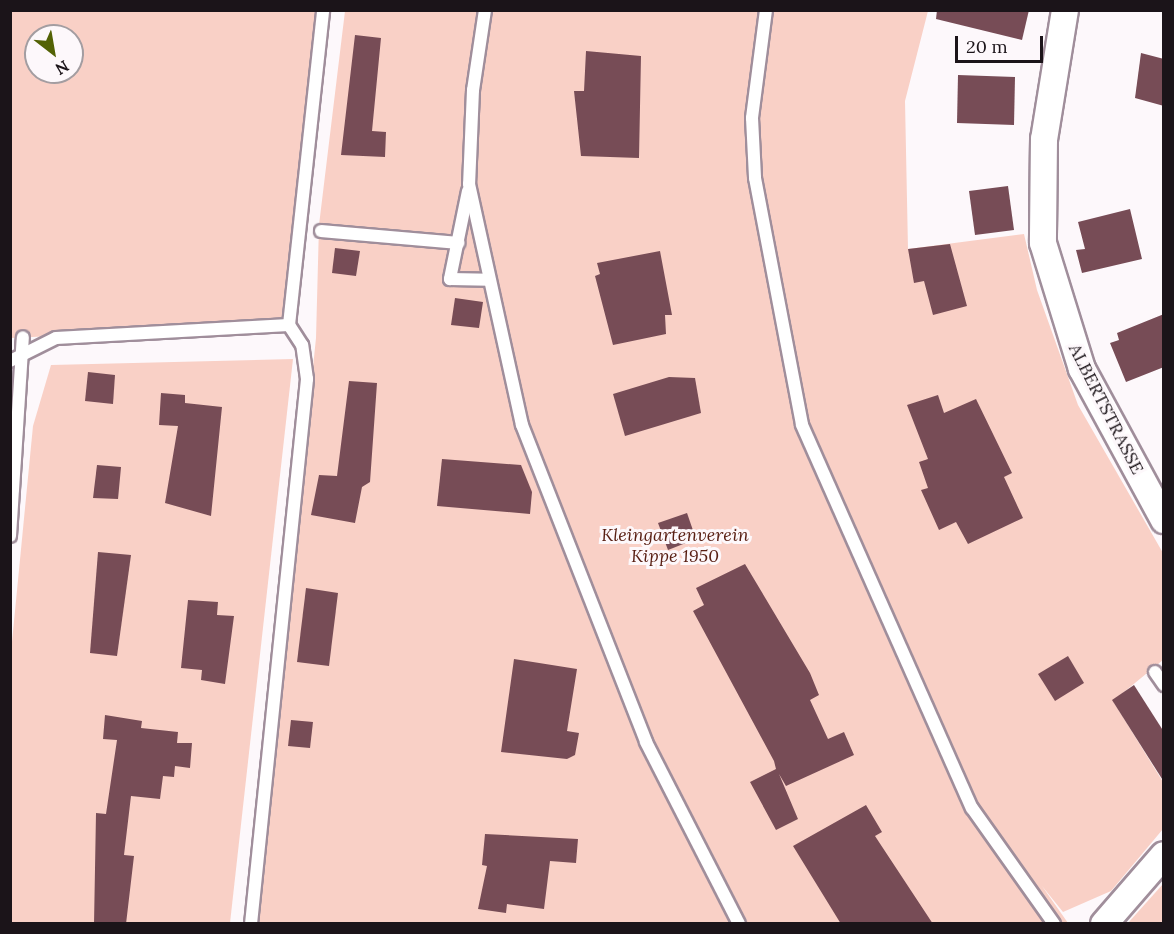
<!DOCTYPE html>
<style>
body{margin:0}
#map{position:relative;width:1174px;height:934px;overflow:hidden;background:#fdf8fb;font-family:Lora,serif}
div>[style]{position:absolute}
.green>*{inset:0;background:#f9d0c6}
.building>*{inset:0;background:#774c56}
.roads{filter:drop-shadow(2px 0 #a08e9b) drop-shadow(-2px 0 #a08e9b) drop-shadow(0 2px #a08e9b) drop-shadow(0 -2px #a08e9b)}
.service>*{height:12px;margin:-6px;padding:0 6px;transform-origin:6px;border-radius:6px;background:#fff}
.minor>*{height:26px;margin:-13px;padding:0 13px;transform-origin:13px;border-radius:13px;background:#fff}
span{translate:-50% -50%;white-space:nowrap;text-align:center;line-height:1.15;-webkit-text-stroke:6px #fdf8fb;paint-order:stroke}
.street-label{font-size:18px;color:#1b1419}
.park-label{font-size:18px;color:#581e12;font-style:italic}
.frame{position:absolute;inset:0;border:12px solid #1b1419;pointer-events:none}
.north{position:absolute;left:24px;top:24px;width:60px;height:60px;box-sizing:border-box;background:#fdf8fb;border:2px solid #a39da1;border-radius:50%;rotate:149deg;font-size:16px;font-weight:700;line-height:24px;text-align:center;color:#1b1419}
.north::after{content:'';display:block;margin:auto;width:21px;height:27px;background:#536205;clip-path:polygon(50% 0,100% 100%,50% 72%,0 100%)}
.scale{position:absolute;left:955px;top:36px;width:88px;height:27px;box-sizing:border-box;border:3px solid #1b1419;border-top:0;padding-left:8px;font-size:18px;line-height:21px;white-space:nowrap;color:#1b1419;-webkit-text-stroke:4px #fdf8fb;paint-order:stroke}
</style>
<div id="map">
<div class="green">
<i style="clip-path:polygon(evenodd,11px 11px,323px 11px,289px 325px,11px 338px,11px 11px,36px 36px,72px 36px,72px 72px,36px 72px,36px 36px)"></i>
<i style="clip-path:polygon(345px 11px,928px 11px,905px 101px,908px 249px,1024px 234px,1037px 290px,1078px 405px,1163px 553px,1163px 660px,1113px 701px,1163px 782px,1163px 829px,1111px 891px,1063px 912px,1042px 886px,1068px 923px,256px 924px,316px 338px,319px 225px)"></i>
<i style="clip-path:polygon(293px 359px,230px 923px,11px 924px,11px 652px,33px 426px,51px 365px)"></i>
<i style="clip-path:polygon(1163px 884px,1163px 923px,1128px 923px)"></i>
</div>
<div class="building">
<i style="clip-path:polygon(937px 10px,1029px 10px,1022px 40px,936px 19px)"></i>
<i style="clip-path:polygon(355px 35px,381px 38px,372px 131px,386px 132px,385px 157px,341px 155px)"></i>
<i style="clip-path:polygon(586px 51px,641px 56px,639px 158px,581px 156px,574px 91px,584px 91px)"></i>
<i style="clip-path:polygon(1141px 53px,1164px 59px,1164px 106px,1135px 98px)"></i>
<i style="clip-path:polygon(958px 75px,1015px 77px,1014px 125px,957px 123px)"></i>
<i style="clip-path:polygon(1008px 186px,1014px 230px,975px 235px,969px 191px)"></i>
<i style="clip-path:polygon(1130px 209px,1142px 259px,1082px 273px,1076px 250px,1085px 249px,1078px 222px)"></i>
<i style="clip-path:polygon(950px 244px,967px 306px,933px 315px,924px 281px,914px 283px,908px 249px)"></i>
<i style="clip-path:polygon(335px 248px,360px 251px,356px 276px,332px 273px)"></i>
<i style="clip-path:polygon(660px 251px,672px 315px,665px 315px,666px 334px,613px 345px,595px 276px,600px 274px,597px 263px)"></i>
<i style="clip-path:polygon(455px 298px,483px 302px,479px 328px,451px 325px)"></i>
<i style="clip-path:polygon(1164px 314px,1164px 367px,1126px 382px,1110px 343px,1119px 340px,1117px 333px)"></i>
<i style="clip-path:polygon(88px 372px,115px 375px,113px 404px,85px 401px)"></i>
<i style="clip-path:polygon(669px 377px,695px 378px,701px 413px,625px 436px,613px 394px)"></i>
<i style="clip-path:polygon(349px 381px,377px 383px,370px 482px,362px 487px,355px 523px,311px 515px,319px 475px,337px 476px)"></i>
<i style="clip-path:polygon(161px 393px,185px 395px,185px 403px,222px 407px,211px 516px,165px 503px,178px 426px,159px 425px)"></i>
<i style="clip-path:polygon(938px 395px,944px 413px,976px 399px,1012px 473px,1004px 477px,1023px 518px,968px 544px,956px 522px,939px 530px,921px 490px,928px 488px,919px 462px,928px 459px,907px 405px)"></i>
<i style="clip-path:polygon(442px 459px,521px 465px,532px 492px,530px 514px,437px 506px)"></i>
<i style="clip-path:polygon(97px 465px,121px 467px,118px 499px,93px 498px)"></i>
<i style="clip-path:polygon(687px 513px,696px 539px,668px 550px,658px 523px)"></i>
<i style="clip-path:polygon(98px 552px,131px 555px,117px 656px,90px 653px)"></i>
<i style="clip-path:polygon(745px 564px,810px 673px,819px 695px,810px 700px,828px 739px,844px 732px,854px 755px,786px 786px,779px 774px,798px 819px,776px 830px,750px 782px,776px 769px,774px 761px,693px 611px,704px 605px,696px 588px)"></i>
<i style="clip-path:polygon(306px 588px,338px 593px,329px 666px,297px 662px)"></i>
<i style="clip-path:polygon(188px 600px,218px 602px,217px 615px,234px 616px,225px 684px,201px 680px,202px 670px,181px 668px)"></i>
<i style="clip-path:polygon(1068px 656px,1084px 683px,1055px 701px,1038px 674px)"></i>
<i style="clip-path:polygon(514px 659px,577px 669px,567px 731px,579px 733px,575px 755px,567px 759px,501px 752px)"></i>
<i style="clip-path:polygon(1134px 685px,1164px 732px,1164px 782px,1112px 700px)"></i>
<i style="clip-path:polygon(105px 715px,142px 721px,141px 728px,178px 732px,177px 743px,192px 743px,190px 768px,175px 766px,174px 777px,163px 776px,160px 799px,131px 796px,124px 855px,134px 856px,126px 924px,94px 924px,96px 813px,106px 814px,117px 740px,103px 739px)"></i>
<i style="clip-path:polygon(291px 720px,313px 722px,310px 748px,288px 746px)"></i>
<i style="clip-path:polygon(866px 805px,882px 832px,875px 836px,933px 924px,841px 924px,793px 846px)"></i>
<i style="clip-path:polygon(485px 834px,578px 839px,576px 863px,550px 861px,544px 909px,507px 904px,506px 913px,478px 909px,487px 866px,482px 865px)"></i>
</div>
<div class="roads">
<div class="service">
<i style="left:485px;top:10px;width:81px;rotate:98.5deg"></i>
<i style="left:473px;top:90px;width:94px;rotate:92.4deg"></i>
<i style="left:469px;top:184px;width:247px;rotate:77.6deg"></i>
<i style="left:522px;top:425px;width:340px;rotate:68.6deg"></i>
<i style="left:646px;top:742px;width:204px;rotate:62.9deg"></i>
<i style="left:766px;top:10px;width:109px;rotate:97.4deg"></i>
<i style="left:752px;top:118px;width:60px;rotate:87.1deg"></i>
<i style="left:755px;top:178px;width:251px;rotate:79.2deg"></i>
<i style="left:802px;top:425px;width:419px;rotate:66.1deg"></i>
<i style="left:972px;top:808px;width:142px;rotate:54.7deg"></i>
<i style="left:468px;top:191px;width:90px;rotate:101.6deg"></i>
<i style="left:450px;top:279px;width:39px;rotate:1deg"></i>
<i style="left:321px;top:231px;width:138px;rotate:5deg"></i>
<i style="left:10px;top:361px;width:51px;rotate:-26.6deg"></i>
<i style="left:56px;top:338px;width:233px;rotate:-3.2deg"></i>
<i style="left:289px;top:325px;width:317px;rotate:-83.8deg"></i>
<i style="left:10px;top:536px;width:199px;rotate:-86.3deg"></i>
<i style="left:1155px;top:672px;width:16px;rotate:55deg"></i>
<i style="left:251px;top:924px;width:548px;rotate:-84.13deg"></i>
<i style="left:307px;top:379px;width:34px;rotate:-98deg"></i>
<i style="left:302px;top:345px;width:24px;rotate:-123deg"></i>
</div>
<div class="minor">
<i style="left:1065px;top:10px;width:131px;rotate:99.2deg"></i>
<i style="left:1044px;top:139px;width:104px;rotate:90.6deg"></i>
<i style="left:1043px;top:243px;width:132px;rotate:72.8deg"></i>
<i style="left:1082px;top:369px;width:172px;rotate:61.5deg"></i>
<i style="left:1104px;top:924px;width:91px;rotate:-49deg"></i>
</div>
</div>
<div class="street-label">
<span style="left:1106px;top:409px;rotate:63deg">ALBERTSTRASSE</span>
</div>
<div class="park-label">
<span style="left:675px;top:546px">Kleingartenverein<br>Kippe 1950</span>
</div>
<div class="frame"></div>
<div class="north">N</div>
<div class="scale">20 m</div>
</div>
